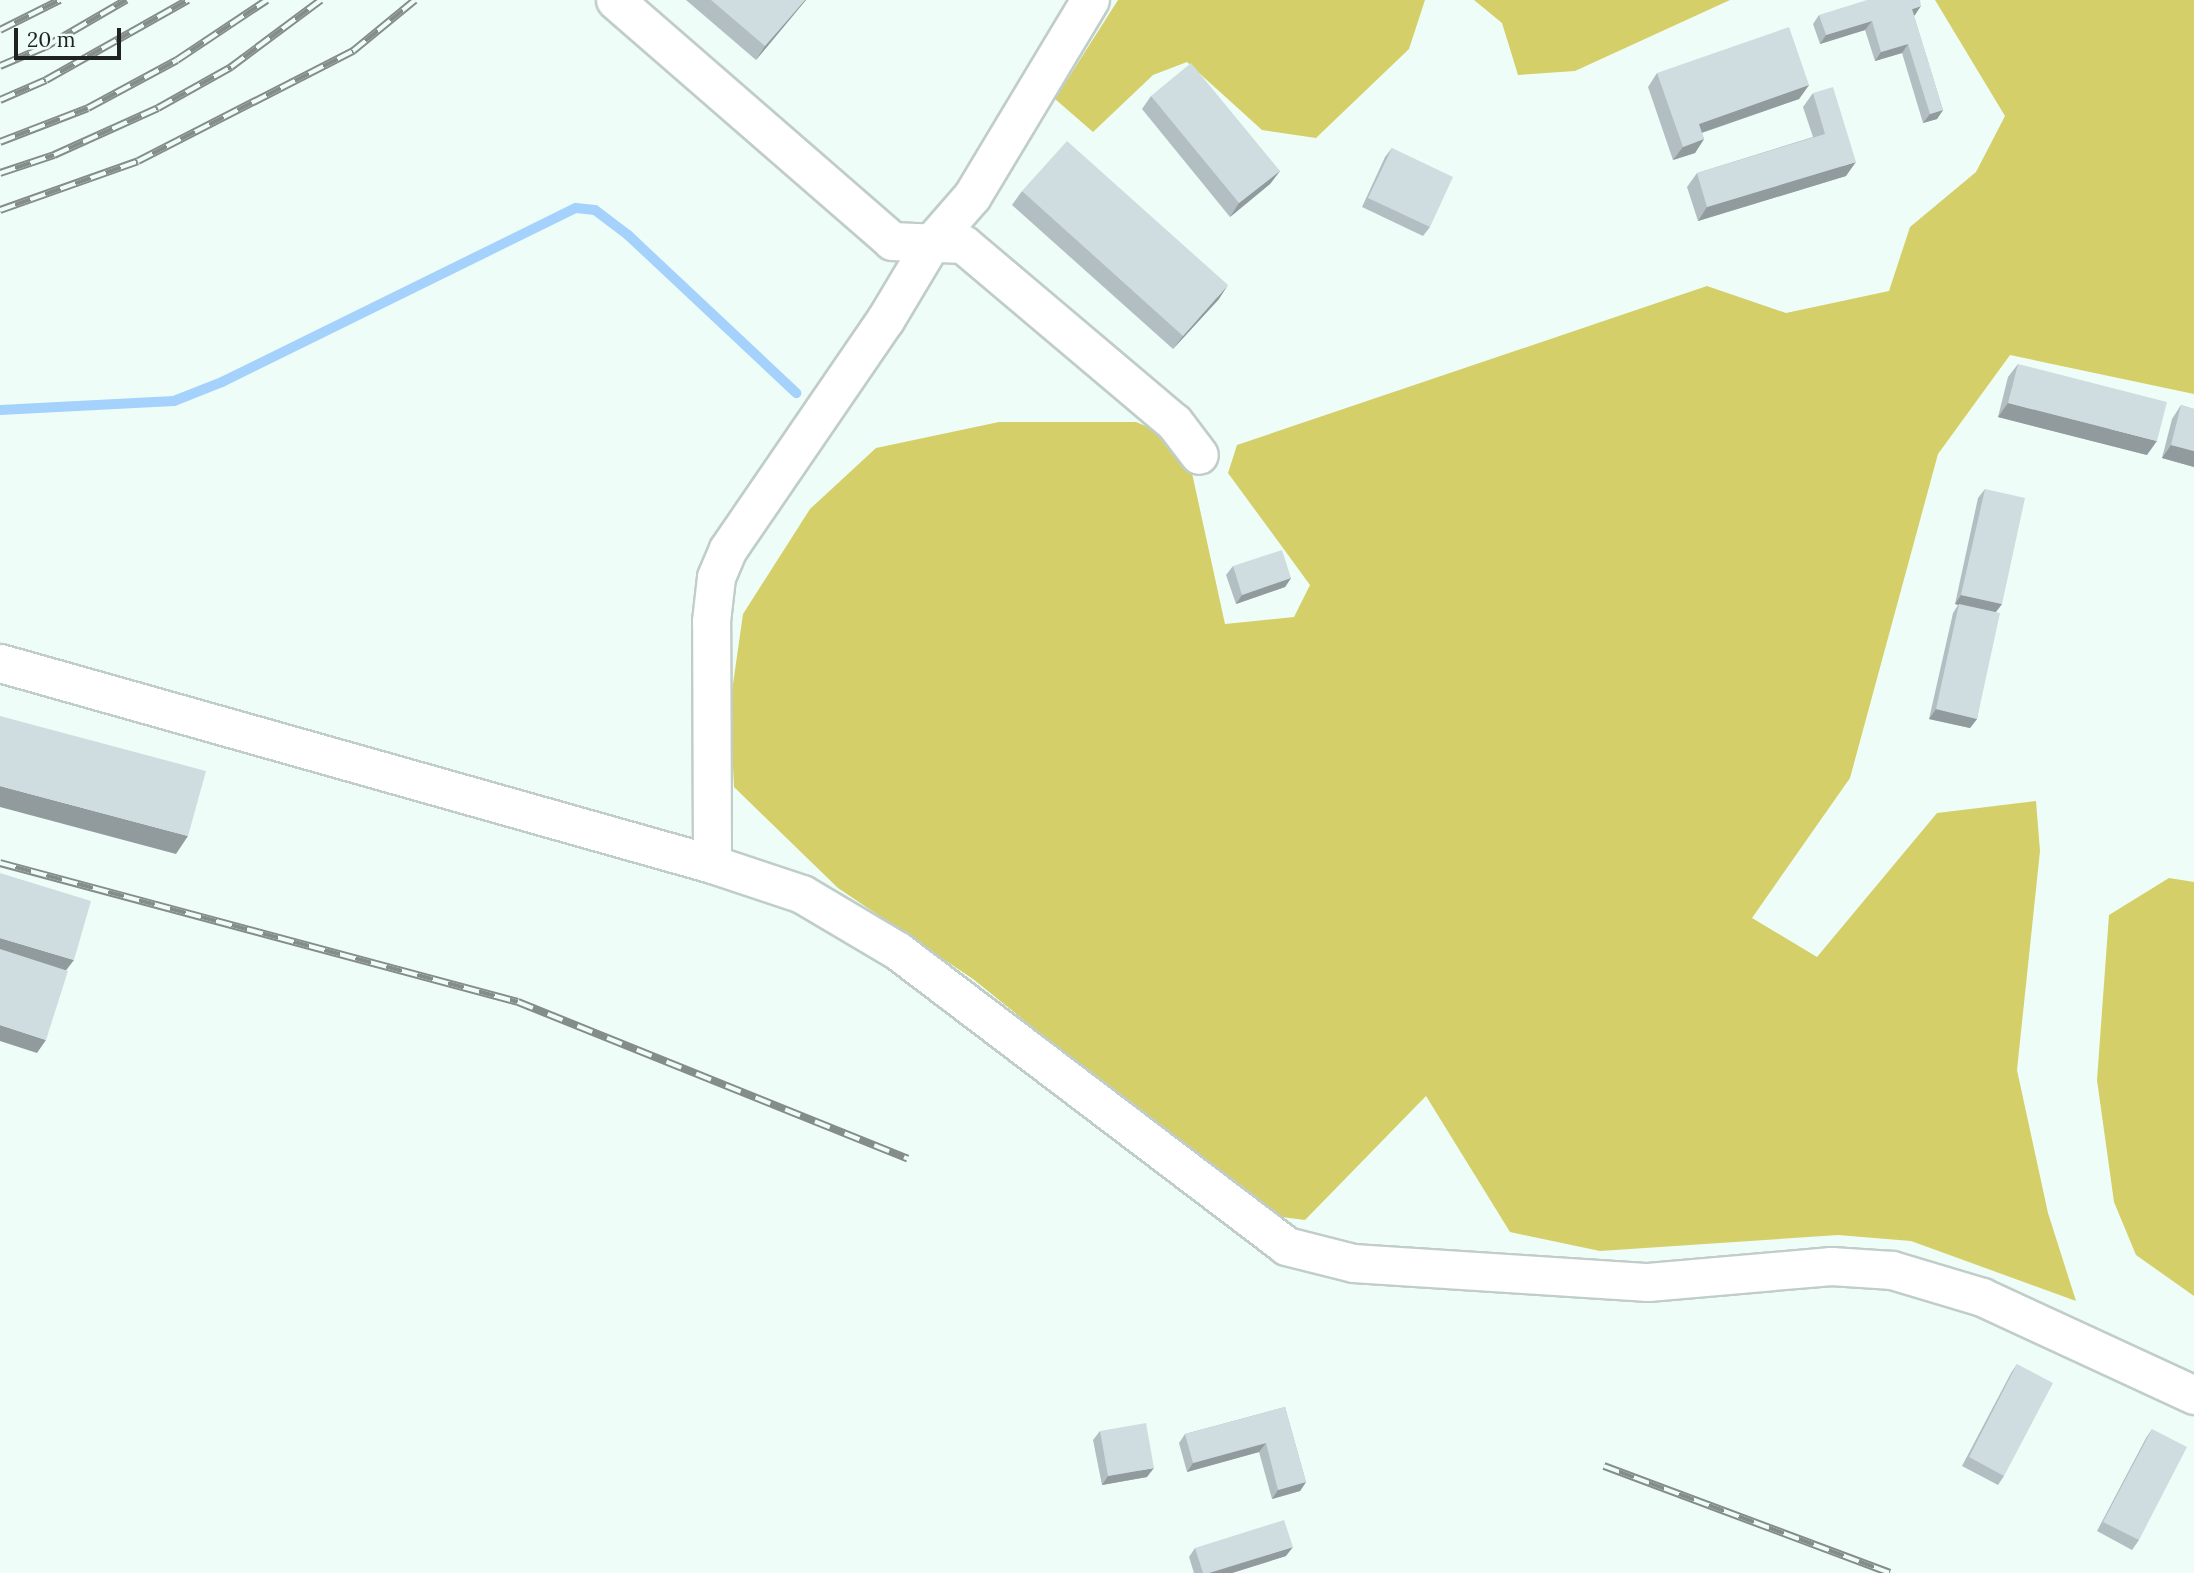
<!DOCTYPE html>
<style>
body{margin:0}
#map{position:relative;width:2194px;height:1573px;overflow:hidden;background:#effdf8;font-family:Lora,serif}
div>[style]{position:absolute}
.forest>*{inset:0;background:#d4cf68}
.stream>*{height:10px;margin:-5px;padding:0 5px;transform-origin:5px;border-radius:5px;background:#a4d2fc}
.roads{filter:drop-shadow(2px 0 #c0cdc9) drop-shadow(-2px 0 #c0cdc9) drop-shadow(0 2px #c0cdc9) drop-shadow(0 -2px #c0cdc9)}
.street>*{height:37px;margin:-18.5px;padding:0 18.5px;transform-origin:18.5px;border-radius:18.5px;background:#fff}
.rail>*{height:8px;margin-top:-4px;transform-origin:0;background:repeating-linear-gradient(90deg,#effdf8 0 16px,#848d8a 0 32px);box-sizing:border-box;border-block:2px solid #848d8a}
.wall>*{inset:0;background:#b2bec1}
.shaded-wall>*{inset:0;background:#919b9d}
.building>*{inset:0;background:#cfdde0}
span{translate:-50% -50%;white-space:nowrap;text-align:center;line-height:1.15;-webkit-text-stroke:7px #effdf8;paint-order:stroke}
.scale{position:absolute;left:14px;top:28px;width:107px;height:32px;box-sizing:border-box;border:4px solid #1e2321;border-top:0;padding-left:9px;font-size:21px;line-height:24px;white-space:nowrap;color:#1e2321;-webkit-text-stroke:5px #effdf8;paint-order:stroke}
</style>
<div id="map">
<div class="forest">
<i style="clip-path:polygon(1118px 0,1425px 0,1409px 49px,1316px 138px,1262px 130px,1187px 62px,1153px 75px,1093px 132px,1055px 99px)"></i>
<i style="clip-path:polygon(1474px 0,1730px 0,1575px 71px,1518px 75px,1502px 23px)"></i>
<i style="clip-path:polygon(1935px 0,2194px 0,2194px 394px,2010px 355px,1938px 454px,1850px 778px,1752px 918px,1817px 957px,1937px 813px,2036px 801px,2040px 851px,2017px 1070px,2048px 1213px,2076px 1301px,1911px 1241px,1838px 1235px,1600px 1251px,1510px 1232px,1426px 1096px,1305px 1220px,1266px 1215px,973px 979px,838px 888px,734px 787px,730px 705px,743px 614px,810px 509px,876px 448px,999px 422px,1136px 422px,1165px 434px,1192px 473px,1225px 624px,1294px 617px,1310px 585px,1228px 473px,1237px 445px,1707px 286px,1786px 313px,1889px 291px,1910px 227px,1976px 172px,2005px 116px)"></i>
<i style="clip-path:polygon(2169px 878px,2194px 882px,2194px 1296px,2136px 1255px,2114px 1202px,2097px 1080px,2109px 915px)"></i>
</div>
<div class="stream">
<i style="left:0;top:410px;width:174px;rotate:-3deg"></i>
<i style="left:174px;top:401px;width:52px;rotate:-21.6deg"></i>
<i style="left:222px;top:382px;width:394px;rotate:-26.2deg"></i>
<i style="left:576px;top:208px;width:19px;rotate:6deg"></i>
<i style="left:595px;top:210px;width:41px;rotate:37.1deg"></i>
<i style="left:628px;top:235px;width:231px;rotate:43.2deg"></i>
</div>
<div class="roads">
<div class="street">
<i style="left:615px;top:0;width:367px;rotate:41deg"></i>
<i style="left:892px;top:241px;width:71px;rotate:2.4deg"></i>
<i style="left:963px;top:244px;width:276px;rotate:40.2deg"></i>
<i style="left:1174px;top:422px;width:41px;rotate:52.9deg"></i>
<i style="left:0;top:663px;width:740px;rotate:15.76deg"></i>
<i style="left:712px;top:864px;width:95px;rotate:18.4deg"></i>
<i style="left:802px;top:894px;width:112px;rotate:30.7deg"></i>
<i style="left:898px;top:951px;width:487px;rotate:37.2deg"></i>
<i style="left:1286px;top:1246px;width:69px;rotate:14.2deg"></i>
<i style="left:1353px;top:1263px;width:296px;rotate:3.7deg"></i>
<i style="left:1648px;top:1282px;width:184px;rotate:-5deg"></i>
<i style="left:1831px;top:1266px;width:61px;rotate:3.8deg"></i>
<i style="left:1892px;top:1270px;width:94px;rotate:16.7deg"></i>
<i style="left:1982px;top:1297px;width:234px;rotate:24.8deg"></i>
<i style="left:712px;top:864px;width:243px;rotate:-90.2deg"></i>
<i style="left:711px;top:621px;width:44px;rotate:-83.5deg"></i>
<i style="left:716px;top:577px;width:30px;rotate:-67deg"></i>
<i style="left:728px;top:549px;width:278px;rotate:-55.6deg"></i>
<i style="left:885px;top:320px;width:90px;rotate:-59.1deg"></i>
<i style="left:931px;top:243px;width:62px;rotate:-48.9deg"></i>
<i style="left:972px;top:196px;width:229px;rotate:-59deg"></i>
</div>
</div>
<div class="rail">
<i style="left:0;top:30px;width:67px;rotate:-26.6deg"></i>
<i style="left:0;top:66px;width:49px;rotate:-22.9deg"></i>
<i style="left:45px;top:47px;width:94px;rotate:-30.1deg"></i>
<i style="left:0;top:100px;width:50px;rotate:-23.5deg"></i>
<i style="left:46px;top:80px;width:163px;rotate:-29.4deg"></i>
<i style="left:0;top:142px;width:94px;rotate:-21.1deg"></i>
<i style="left:88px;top:108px;width:101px;rotate:-28.3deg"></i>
<i style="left:177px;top:60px;width:108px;rotate:-33.7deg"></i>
<i style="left:0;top:173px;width:57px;rotate:-18.4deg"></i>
<i style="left:54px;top:155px;width:114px;rotate:-24.3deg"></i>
<i style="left:158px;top:108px;width:84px;rotate:-29.3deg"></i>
<i style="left:231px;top:67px;width:112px;rotate:-36.7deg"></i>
<i style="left:0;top:210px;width:146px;rotate:-19.5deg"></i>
<i style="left:138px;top:161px;width:242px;rotate:-27.1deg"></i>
<i style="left:353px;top:51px;width:80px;rotate:-39.4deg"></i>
<i style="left:0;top:863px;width:536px;rotate:15.02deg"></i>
<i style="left:518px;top:1002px;width:420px;rotate:21.9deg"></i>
<i style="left:1604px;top:1466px;width:305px;rotate:20.5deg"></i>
</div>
<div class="wall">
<i style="clip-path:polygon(686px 0,806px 0,756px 60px)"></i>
<i style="clip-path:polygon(1819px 15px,1915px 15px,1914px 16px,1943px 110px,1937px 119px,1923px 123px,1902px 53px,1875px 61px,1865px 30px,1820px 44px,1813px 24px)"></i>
<i style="clip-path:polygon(1657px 73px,1809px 85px,1799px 99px,1702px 133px,1704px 139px,1695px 153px,1673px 160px,1648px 87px)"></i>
<i style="clip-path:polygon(1813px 93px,1846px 176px,1698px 221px,1687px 187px,1697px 173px,1813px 137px,1803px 107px)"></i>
<i style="clip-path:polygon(1151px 96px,1280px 171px,1270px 184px,1230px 217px,1142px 109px)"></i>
<i style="clip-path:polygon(1392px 148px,1430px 227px,1423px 236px,1362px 207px,1385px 157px)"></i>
<i style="clip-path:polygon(1022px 191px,1219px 299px,1173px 349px,1012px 205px)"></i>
<i style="clip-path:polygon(2018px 364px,2147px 455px,1998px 417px,2008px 377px)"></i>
<i style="clip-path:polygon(2181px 405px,2194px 409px,2194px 467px,2162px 458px,2172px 419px)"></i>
<i style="clip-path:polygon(1985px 489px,2002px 604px,1996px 612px,1977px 719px,1970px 728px,1929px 719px,1953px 613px,1958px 605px,1955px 604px,1978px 498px)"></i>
<i style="clip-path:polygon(1233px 566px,1291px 578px,1285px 587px,1236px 604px,1226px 575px)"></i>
<i style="clip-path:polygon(2017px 1364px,2004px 1476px,1998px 1485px,1962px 1466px,2011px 1373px)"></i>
<i style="clip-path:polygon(1285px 1407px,1306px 1482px,1300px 1491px,1272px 1499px,1259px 1452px,1187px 1472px,1179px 1443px,1185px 1434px)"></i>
<i style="clip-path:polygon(2152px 1429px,2139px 1540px,2132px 1550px,2097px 1531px,2146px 1438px)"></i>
<i style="clip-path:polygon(1100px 1431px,1147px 1477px,1102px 1485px,1093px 1440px)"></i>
<i style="clip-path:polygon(1195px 1548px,1286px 1556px,1232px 1573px,1194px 1573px,1189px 1557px)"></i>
</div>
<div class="shaded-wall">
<i style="clip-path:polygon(805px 0,806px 0,756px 60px,765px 46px)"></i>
<i style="clip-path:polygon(1921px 6px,1915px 15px,1905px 18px,1912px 9px)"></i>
<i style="clip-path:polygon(1872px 21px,1865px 30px,1820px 44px,1826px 35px)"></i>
<i style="clip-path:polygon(1908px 44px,1902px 53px,1875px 61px,1881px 52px)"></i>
<i style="clip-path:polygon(1809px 85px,1799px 99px,1689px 137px,1699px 124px)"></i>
<i style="clip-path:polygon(1943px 110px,1937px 119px,1923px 123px,1930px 114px)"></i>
<i style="clip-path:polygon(1704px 139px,1695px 153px,1673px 160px,1683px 147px)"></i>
<i style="clip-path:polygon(1856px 162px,1846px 176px,1698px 221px,1707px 207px)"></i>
<i style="clip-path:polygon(1280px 171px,1270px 184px,1230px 217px,1239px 203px)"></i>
<i style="clip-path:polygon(1228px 285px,1219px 299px,1173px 349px,1183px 336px)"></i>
<i style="clip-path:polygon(2008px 403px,2157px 441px,2147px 455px,1998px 417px)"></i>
<i style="clip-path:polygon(2171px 445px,2194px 451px,2194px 467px,2162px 458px)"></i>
<i style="clip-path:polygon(1291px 578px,1285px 587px,1236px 604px,1242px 595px)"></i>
<i style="clip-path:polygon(1961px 595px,2002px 604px,1995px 613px,1955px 604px)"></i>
<i style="clip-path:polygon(1936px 709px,1977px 719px,1970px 728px,1929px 719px)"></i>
<i style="clip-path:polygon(0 786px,188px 836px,176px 854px,0 807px)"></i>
<i style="clip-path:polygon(0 938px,74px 960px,64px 973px,0 954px)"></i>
<i style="clip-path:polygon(0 1025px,46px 1040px,37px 1053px,0 1041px)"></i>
<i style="clip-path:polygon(1266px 1443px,1259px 1452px,1187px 1472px,1193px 1463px)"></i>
<i style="clip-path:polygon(1154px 1468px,1147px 1477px,1102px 1485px,1108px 1476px)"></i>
<i style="clip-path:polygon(1306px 1482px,1300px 1491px,1272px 1499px,1278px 1490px)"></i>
<i style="clip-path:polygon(1293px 1547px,1286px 1556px,1232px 1573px,1209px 1573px)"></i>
</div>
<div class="building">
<i style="clip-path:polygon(711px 0,805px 0,765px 46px)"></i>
<i style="clip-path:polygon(1867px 0,1920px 0,1921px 6px,1912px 9px,1943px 110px,1930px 114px,1908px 44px,1881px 52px,1872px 21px,1826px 35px,1819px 15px)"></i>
<i style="clip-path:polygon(1789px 27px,1809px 85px,1699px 124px,1704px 139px,1683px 147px,1657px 73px)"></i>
<i style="clip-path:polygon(1191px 63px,1280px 171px,1239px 203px,1151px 96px)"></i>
<i style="clip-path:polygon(1833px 87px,1856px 162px,1707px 207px,1697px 173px,1825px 134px,1813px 93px)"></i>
<i style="clip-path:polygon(1067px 141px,1228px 285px,1183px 336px,1022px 191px)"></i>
<i style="clip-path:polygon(1392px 148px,1453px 177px,1430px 227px,1368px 198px)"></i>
<i style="clip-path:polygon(2018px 364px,2167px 402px,2157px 441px,2008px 403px)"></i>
<i style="clip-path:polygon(2181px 405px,2194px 409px,2194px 451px,2171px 445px)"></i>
<i style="clip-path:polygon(1985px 489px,2025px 498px,2002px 604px,1961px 595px)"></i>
<i style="clip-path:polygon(1282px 550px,1291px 578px,1242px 595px,1233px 566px)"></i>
<i style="clip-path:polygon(1959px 604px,2000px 613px,1977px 719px,1936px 709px)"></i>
<i style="clip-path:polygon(0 716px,206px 771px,188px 836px,0 786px)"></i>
<i style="clip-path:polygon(0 873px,91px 901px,74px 960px,0 938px)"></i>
<i style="clip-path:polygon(0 949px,68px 971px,46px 1040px,0 1025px)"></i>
<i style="clip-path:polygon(2017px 1364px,2053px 1383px,2004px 1476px,1969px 1457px)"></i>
<i style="clip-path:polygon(1285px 1407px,1306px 1482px,1278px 1490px,1266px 1443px,1193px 1463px,1185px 1434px)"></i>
<i style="clip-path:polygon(1146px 1423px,1154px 1468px,1108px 1476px,1100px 1431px)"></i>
<i style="clip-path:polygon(2152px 1429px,2187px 1447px,2139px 1540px,2103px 1522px)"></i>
<i style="clip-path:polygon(1284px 1520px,1293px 1547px,1209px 1573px,1203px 1573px,1195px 1548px)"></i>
</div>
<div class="scale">20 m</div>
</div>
